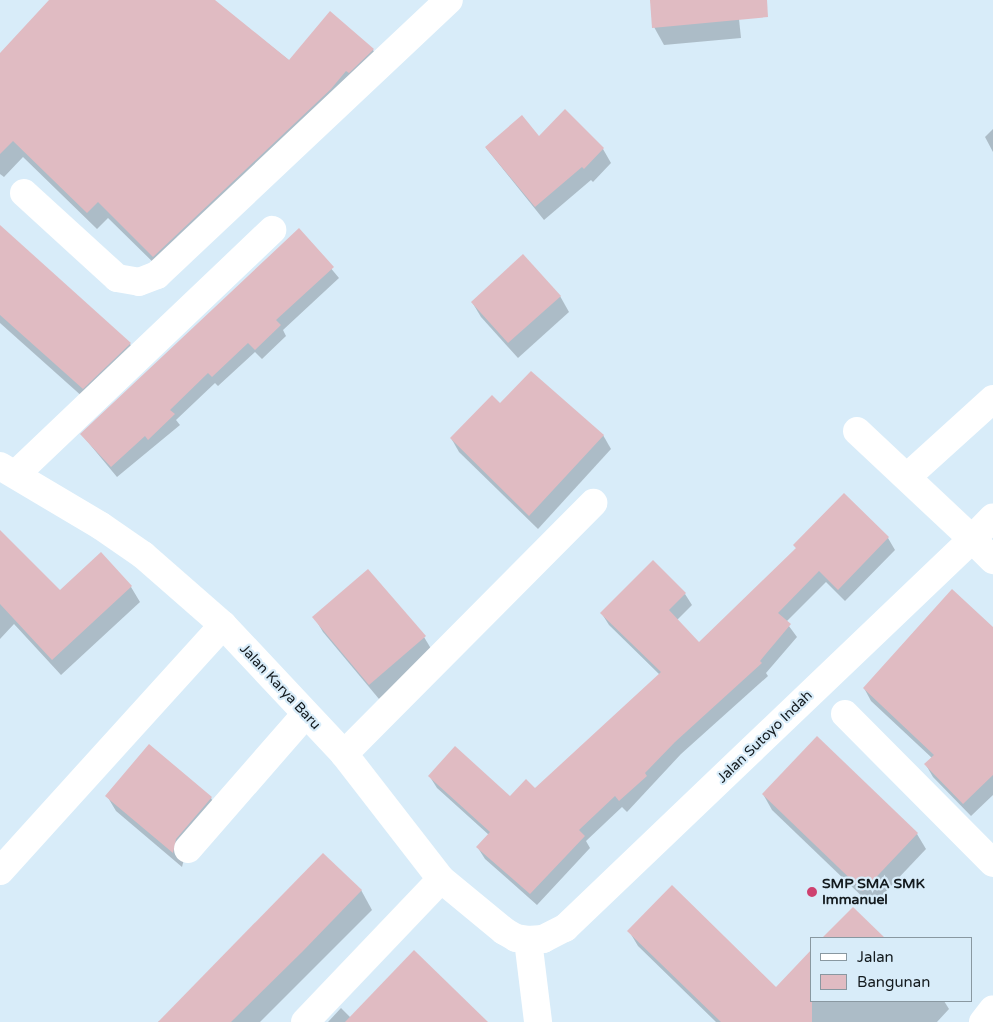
<!DOCTYPE html>
<style>
body{margin:0}
#map{position:relative;width:993px;height:1022px;overflow:hidden;background:#d8ecf9;font-family:"Varela Round",sans-serif}
div>[style]{position:absolute}
.shadow>*{inset:0;background:#0003}
.building>*{inset:0;background:#e0bbc2}
.minor>*{height:28px;margin:-14px;padding:0 14px;transform-origin:14px;border-radius:14px;background:#fff}
.dots>*{width:14px;height:14px;translate:-50% -50%;box-sizing:border-box;border:2px solid #d8ecf9;border-radius:50%}
span{translate:-50% -50%;white-space:nowrap;text-align:center;line-height:1.15;-webkit-text-stroke:4.5px #d8ecf9;paint-order:stroke}
.street-label{font-size:14px;color:#131a1e}
.poi-label{font-size:14px;color:#131a1e;font-weight:700}
.left{translate:0 -50%;text-align:left}
.legend{position:absolute;left:810px;top:937px;width:162px;height:65px;box-sizing:border-box;background:#d8ecf9;border:1px solid #8998a1;margin:0;padding:6px 9px;list-style:none;font-size:15px;color:#131a1e}
.legend li{display:flex;align-items:center;gap:10px;height:25px}
.legend b{width:25px;border:1px solid #8998a1}
</style>
<div id="map">
<div class="shadow">
<i style="clip-path:polygon(51px 0,213px 0,290px 61px,330px 13px,373px 50px,383px 67px,164px 273px,108px 218px,97px 229px,23px 157px,4px 177px,0 174px,0 55px)"></i>
<i style="clip-path:polygon(651px 0,737px 0,741px 38px,664px 45px,654px 27px)"></i>
<i style="clip-path:polygon(565px 111px,603px 149px,611px 163px,593px 182px,591px 180px,544px 220px,486px 148px,539px 137px)"></i>
<i style="clip-path:polygon(993px 129px,993px 152px,985px 137px)"></i>
<i style="clip-path:polygon(0 227px,130px 344px,141px 362px,94px 407px,0 323px)"></i>
<i style="clip-path:polygon(299px 230px,339px 278px,283px 330px,286px 336px,262px 359px,255px 352px,218px 386px,215px 383px,176px 420px,180px 425px,117px 477px,82px 435px)"></i>
<i style="clip-path:polygon(560px 296px,569px 312px,518px 358px,481px 317px,472px 302px)"></i>
<i style="clip-path:polygon(603px 435px,611px 449px,538px 529px,459px 452px,451px 438px)"></i>
<i style="clip-path:polygon(844px 494px,888px 538px,895px 550px,845px 601px,826px 582px,786px 622px,797px 637px,766px 673px,768px 676px,681px 754px,627px 812px,622px 807px,586px 841px,590px 848px,537px 905px,485px 859px,478px 848px,489px 835px,437px 788px,430px 777px,511px 798px,535px 790px,660px 675px,609px 625px,602px 614px,685px 594px,692px 605px,677px 620px,699px 644px,797px 549px,794px 545px)"></i>
<i style="clip-path:polygon(0 538px,60px 592px,101px 554px,131px 587px,140px 602px,61px 675px,14px 624px,0 639px)"></i>
<i style="clip-path:polygon(314px 617px,424px 637px,433px 652px,379px 699px,323px 632px)"></i>
<i style="clip-path:polygon(993px 629px,993px 795px,971px 816px,933px 777px,926px 765px,932px 758px,871px 701px,864px 688px)"></i>
<i style="clip-path:polygon(817px 738px,917px 834px,926px 849px,872px 906px,772px 810px,763px 794px)"></i>
<i style="clip-path:polygon(149px 746px,211px 798px,220px 814px,185px 855px,182px 867px,116px 811px,107px 796px)"></i>
<i style="clip-path:polygon(361px 890px,372px 910px,260px 1022px,158px 1022px)"></i>
<i style="clip-path:polygon(853px 909px,883px 938px,824px 938px)"></i>
<i style="clip-path:polygon(629px 931px,812px 1001px,944px 1001px,949px 1009px,937px 1022px,716px 1022px,638px 946px)"></i>
<i style="clip-path:polygon(341px 1008px,351px 1018px,487px 1022px,328px 1022px)"></i>
</div>
<div class="building">
<i style="clip-path:polygon(49px 0,215px 0,289px 60px,330px 11px,374px 49px,349px 73px,346px 71px,331px 89px,153px 257px,98px 202px,87px 213px,13px 141px,0 154px,0 53px)"></i>
<i style="clip-path:polygon(650px 0,767px 0,768px 17px,652px 28px)"></i>
<i style="clip-path:polygon(565px 109px,604px 148px,584px 169px,582px 167px,535px 207px,485px 147px,522px 115px,539px 136px)"></i>
<i style="clip-path:polygon(0 225px,131px 343px,83px 389px,0 315px)"></i>
<i style="clip-path:polygon(299px 228px,334px 267px,276px 320px,281px 325px,255px 350px,248px 343px,212px 377px,208px 373px,170px 410px,175px 414px,148px 440px,145px 436px,111px 467px,80px 434px)"></i>
<i style="clip-path:polygon(523px 254px,561px 296px,508px 343px,471px 302px)"></i>
<i style="clip-path:polygon(531px 371px,604px 435px,529px 516px,450px 438px,492px 395px,500px 403px)"></i>
<i style="clip-path:polygon(844px 493px,889px 537px,838px 590px,819px 571px,778px 613px,791px 624px,760px 661px,762px 663px,675px 742px,645px 773px,647px 776px,619px 801px,615px 796px,579px 830px,585px 836px,530px 894px,476px 847px,490px 832px,428px 776px,455px 746px,510px 796px,526px 779px,535px 788px,661px 672px,600px 613px,653px 560px,686px 593px,669px 610px,699px 642px,796px 548px,793px 545px)"></i>
<i style="clip-path:polygon(0 530px,60px 590px,101px 552px,132px 586px,52px 660px,0 604px)"></i>
<i style="clip-path:polygon(368px 569px,426px 636px,369px 685px,312px 617px)"></i>
<i style="clip-path:polygon(952px 589px,993px 627px,993px 775px,963px 804px,924px 764px,934px 755px,863px 688px)"></i>
<i style="clip-path:polygon(817px 736px,918px 833px,863px 891px,762px 794px)"></i>
<i style="clip-path:polygon(149px 744px,212px 797px,176px 839px,173px 853px,105px 796px)"></i>
<i style="clip-path:polygon(323px 853px,362px 890px,303px 951px,231px 1022px,158px 1022px)"></i>
<i style="clip-path:polygon(672px 885px,776px 987px,812px 949px,812px 1022px,721px 1022px,627px 931px)"></i>
<i style="clip-path:polygon(853px 907px,885px 938px,822px 938px)"></i>
<i style="clip-path:polygon(414px 950px,488px 1022px,345px 1022px)"></i>
</div>
<div class="minor">
<i style="left:24px;top:193px;width:126px;rotate:42.4deg"></i>
<i style="left:117px;top:278px;width:22px;rotate:10deg"></i>
<i style="left:139px;top:282px;width:19px;rotate:-21deg"></i>
<i style="left:157px;top:275px;width:401px;rotate:-43.3deg"></i>
<i style="left:857px;top:431px;width:158px;rotate:43.2deg"></i>
<i style="left:972px;top:539px;width:30px;rotate:-46deg"></i>
<i style="left:0;top:466px;width:117px;rotate:30.7deg"></i>
<i style="left:101px;top:526px;width:51px;rotate:34.6deg"></i>
<i style="left:143px;top:555px;width:106px;rotate:41.2deg"></i>
<i style="left:223px;top:625px;width:177px;rotate:46.8deg"></i>
<i style="left:344px;top:754px;width:158px;rotate:52.2deg"></i>
<i style="left:441px;top:879px;width:82px;rotate:39.5deg"></i>
<i style="left:504px;top:931px;width:14px;rotate:30deg"></i>
<i style="left:516px;top:938px;width:12px;rotate:9deg"></i>
<i style="left:528px;top:940px;width:15px;rotate:-4deg"></i>
<i style="left:543px;top:939px;width:25px;rotate:-27deg"></i>
<i style="left:565px;top:928px;width:563px;rotate:-43.7deg"></i>
<i style="left:972px;top:539px;width:30px;rotate:45deg"></i>
<i style="left:16px;top:474px;width:354px;rotate:-43.6deg"></i>
<i style="left:907px;top:477px;width:116px;rotate:-42.2deg"></i>
<i style="left:845px;top:714px;width:210px;rotate:45.2deg"></i>
<i style="left:344px;top:754px;width:354px;rotate:-45.2deg"></i>
<i style="left:188px;top:849px;width:178px;rotate:-48.9deg"></i>
<i style="left:0;top:871px;width:332px;rotate:-47.8deg"></i>
<i style="left:528px;top:940px;width:83px;rotate:83deg"></i>
<i style="left:305px;top:1022px;width:197px;rotate:-46.4deg"></i>
<i style="left:983px;top:1022px;width:16px;rotate:-52deg"></i>
</div>
<div class="dots">
<i style="left:812px;top:892px;background:#ce416f"></i>
</div>
<div class="street-label">
<span style="left:280px;top:687px;rotate:47deg">Jalan Karya Baru</span>
<span style="left:765px;top:737px;rotate:-44deg">Jalan Sutoyo Indah</span>
</div>
<div class="poi-label">
<span class="left" style="left:822px;top:892px">SMP SMA SMK<br>Immanuel</span>
</div>
<ul class="legend">
<li><b style="height:6px;background:#fff"></b>Jalan</li>
<li><b style="height:14px;background:#e0bbc2"></b>Bangunan</li>
</ul>
</div>
